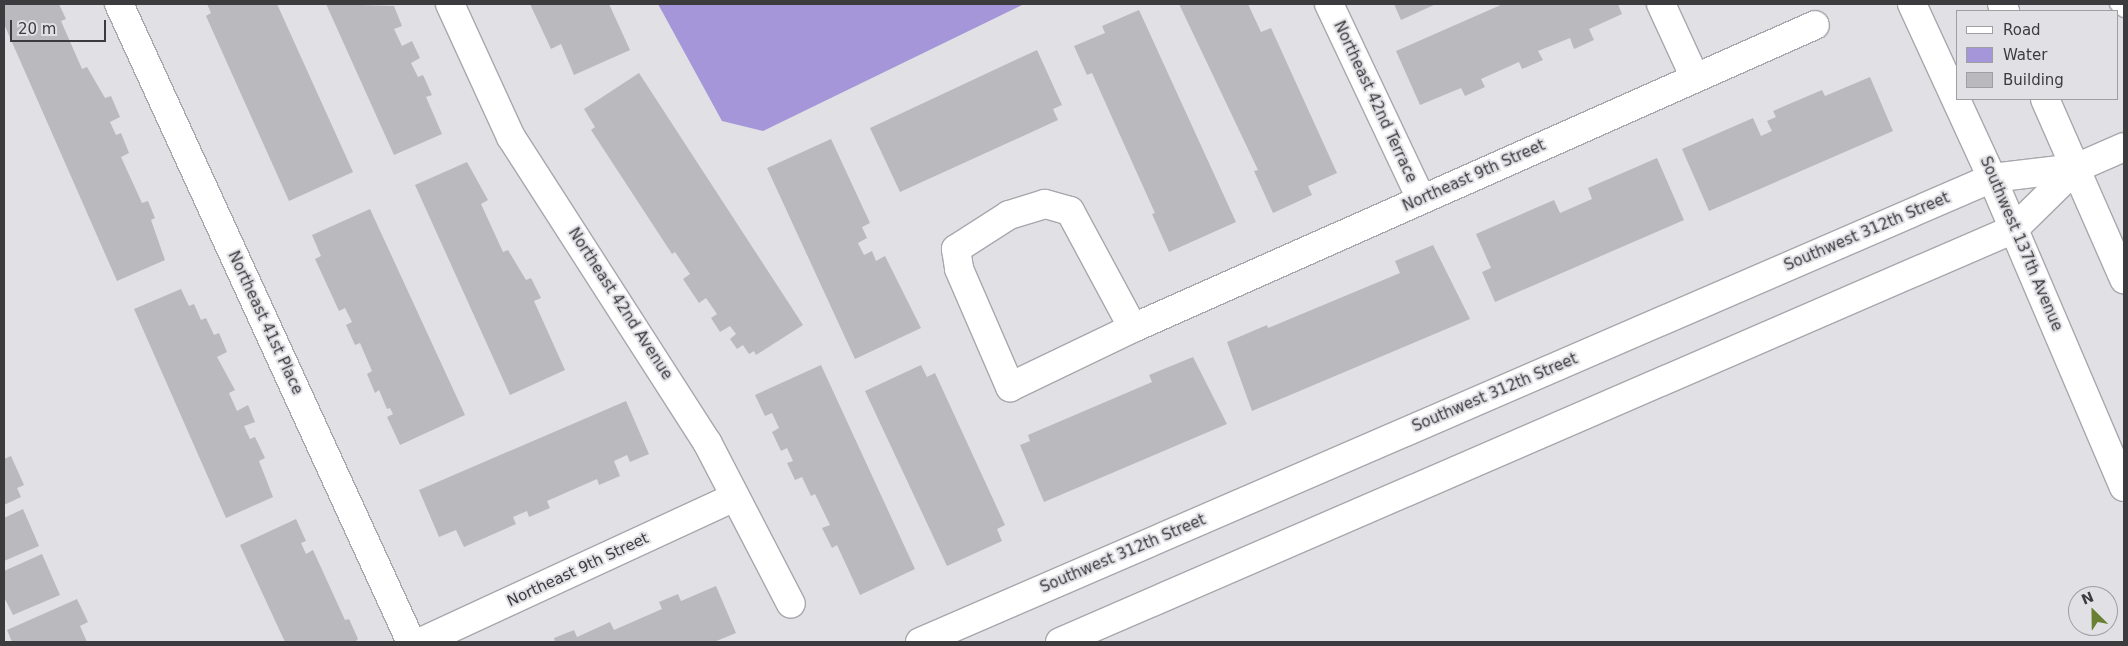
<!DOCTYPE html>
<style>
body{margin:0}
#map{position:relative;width:2128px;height:646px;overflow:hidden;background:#e1e0e5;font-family:"DejaVu Sans",sans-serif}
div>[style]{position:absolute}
.water>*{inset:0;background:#a496d9}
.building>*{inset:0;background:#bab9be}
.roads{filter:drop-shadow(1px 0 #a8a7ad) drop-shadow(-1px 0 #a8a7ad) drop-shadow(0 1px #a8a7ad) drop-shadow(0 -1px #a8a7ad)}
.lane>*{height:14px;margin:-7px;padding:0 7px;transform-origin:7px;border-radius:7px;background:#fff}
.street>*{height:28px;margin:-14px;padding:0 14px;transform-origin:14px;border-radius:14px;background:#fff}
.secondary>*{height:28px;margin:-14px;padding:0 14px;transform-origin:14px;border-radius:14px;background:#fff}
span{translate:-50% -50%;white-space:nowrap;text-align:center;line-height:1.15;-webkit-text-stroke:4px #e1e0e5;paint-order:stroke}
.street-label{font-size:15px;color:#3c3c3e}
.frame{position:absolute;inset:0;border:5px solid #3c3c3e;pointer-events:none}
.legend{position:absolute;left:1956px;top:10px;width:162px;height:90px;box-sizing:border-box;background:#e1e0e5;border:1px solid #9f9ea2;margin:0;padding:6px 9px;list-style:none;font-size:15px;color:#3c3c3e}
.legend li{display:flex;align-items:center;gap:10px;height:25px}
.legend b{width:25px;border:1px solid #9f9ea2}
.north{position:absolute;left:2068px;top:586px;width:50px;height:50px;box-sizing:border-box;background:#e1e0e5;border:1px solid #9f9ea2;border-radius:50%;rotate:337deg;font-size:14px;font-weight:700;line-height:20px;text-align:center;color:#3c3c3e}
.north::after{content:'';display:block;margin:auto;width:18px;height:22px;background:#698032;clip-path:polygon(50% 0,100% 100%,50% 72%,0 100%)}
.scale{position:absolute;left:10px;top:20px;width:96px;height:22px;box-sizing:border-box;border:2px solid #3c3c3e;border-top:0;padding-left:6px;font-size:15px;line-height:18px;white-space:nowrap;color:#3c3c3e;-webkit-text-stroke:4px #e1e0e5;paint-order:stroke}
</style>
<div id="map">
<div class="water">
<i style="clip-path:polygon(658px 4px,1024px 4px,763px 131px,722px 121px)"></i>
</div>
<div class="building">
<i style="clip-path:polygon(4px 4px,59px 4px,66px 19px,61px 21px,82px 69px,87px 67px,105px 98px,111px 96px,120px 117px,110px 122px,116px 135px,121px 133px,129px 153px,121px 157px,142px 203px,148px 201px,155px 218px,151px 220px,165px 260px,117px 281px,4px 24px)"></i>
<i style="clip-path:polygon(207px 4px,277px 4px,353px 172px,289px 201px,206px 16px,211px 13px)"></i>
<i style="clip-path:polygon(326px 4px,394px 6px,402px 26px,394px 29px,402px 46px,412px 41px,420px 58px,411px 63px,418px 77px,423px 75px,432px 95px,426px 97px,442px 134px,394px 155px)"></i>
<i style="clip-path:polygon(530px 4px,609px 4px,630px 50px,574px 75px,561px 44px,551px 49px)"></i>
<i style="clip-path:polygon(1179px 4px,1248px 4px,1261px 32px,1271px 28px,1337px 173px,1308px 186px,1312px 195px,1273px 213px,1254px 171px,1258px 170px)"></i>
<i style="clip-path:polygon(1394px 4px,1436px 4px,1401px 20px)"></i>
<i style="clip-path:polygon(1503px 4px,1618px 4px,1622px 14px,1589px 29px,1594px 40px,1574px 49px,1570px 38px,1538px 51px,1543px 60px,1522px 69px,1519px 62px,1481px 79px,1485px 87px,1465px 96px,1461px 88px,1420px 105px,1396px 51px)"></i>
<i style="clip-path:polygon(1139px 10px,1236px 222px,1169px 252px,1152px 214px,1155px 213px,1092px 73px,1087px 75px,1074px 46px,1105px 33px,1102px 26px)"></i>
<i style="clip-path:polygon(1037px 50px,1062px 105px,1053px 109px,1058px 120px,900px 192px,870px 128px)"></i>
<i style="clip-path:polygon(639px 73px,803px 325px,756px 355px,754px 351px,749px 354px,743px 345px,737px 349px,730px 339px,736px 334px,730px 326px,720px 332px,711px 318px,717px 314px,706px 298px,699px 303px,683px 279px,690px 274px,675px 252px,672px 254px,591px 130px,595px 127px,584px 109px)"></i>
<i style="clip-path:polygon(1870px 77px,1893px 131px,1709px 211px,1682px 149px,1753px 118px,1761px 136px,1772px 131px,1767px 121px,1776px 117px,1773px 111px,1822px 90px,1825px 96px)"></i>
<i style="clip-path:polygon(831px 139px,870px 223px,862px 227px,867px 238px,858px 243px,864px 255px,872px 251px,876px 261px,885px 256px,921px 328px,855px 359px,767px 168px)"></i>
<i style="clip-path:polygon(1657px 158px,1684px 220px,1495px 302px,1482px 272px,1491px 268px,1476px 234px,1554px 200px,1560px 213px,1592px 199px,1588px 188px)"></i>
<i style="clip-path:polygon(467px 162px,488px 200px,481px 204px,503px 252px,508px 250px,526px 280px,531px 278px,541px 298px,534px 301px,565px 370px,510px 395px,415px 185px)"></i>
<i style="clip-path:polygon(370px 209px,465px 415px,400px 445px,387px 417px,393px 414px,390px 408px,387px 409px,379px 390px,375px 393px,367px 374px,372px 371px,360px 343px,355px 345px,346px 325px,352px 322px,345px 308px,339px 311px,315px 259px,321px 256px,312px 235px)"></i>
<i style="clip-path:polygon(1433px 245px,1470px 319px,1252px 411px,1227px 342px,1267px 325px,1268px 328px,1400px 273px,1395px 261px)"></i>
<i style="clip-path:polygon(181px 289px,189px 306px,194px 304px,201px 320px,206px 318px,214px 335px,219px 333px,227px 352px,217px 357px,235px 390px,229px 393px,237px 411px,248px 405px,255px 422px,244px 426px,250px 439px,255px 437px,265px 458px,259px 461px,273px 497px,226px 518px,134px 309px)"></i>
<i style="clip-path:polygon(1193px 357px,1227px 424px,1044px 502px,1020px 445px,1030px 441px,1028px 435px,1152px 382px,1149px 375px)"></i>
<i style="clip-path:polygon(821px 365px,915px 569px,860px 595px,837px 545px,832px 548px,822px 528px,830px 525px,815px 494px,811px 496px,802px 477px,795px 480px,787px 463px,793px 461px,787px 448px,781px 451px,772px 432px,779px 428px,772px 413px,765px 416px,755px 395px)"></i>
<i style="clip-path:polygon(921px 365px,927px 377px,935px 373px,1005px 525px,997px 529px,1002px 541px,947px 566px,865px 391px)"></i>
<i style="clip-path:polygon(626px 401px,649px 454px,630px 462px,627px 455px,614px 461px,620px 476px,599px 485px,597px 479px,547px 501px,550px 508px,529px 517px,527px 511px,513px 517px,516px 524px,464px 547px,456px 530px,439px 537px,419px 490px)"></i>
<i style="clip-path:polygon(11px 456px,24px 485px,17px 488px,21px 497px,4px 505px,4px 459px)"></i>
<i style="clip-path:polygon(23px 509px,39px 546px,4px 561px,4px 518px)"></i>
<i style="clip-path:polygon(296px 519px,306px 541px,301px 543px,306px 554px,313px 550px,345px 620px,349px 619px,358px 639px,355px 642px,285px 642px,240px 545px)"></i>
<i style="clip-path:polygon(42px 554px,60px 595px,13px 615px,4px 597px,4px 571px)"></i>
<i style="clip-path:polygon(716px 586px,736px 633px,714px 642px,555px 642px,554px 638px,574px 630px,577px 637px,610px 622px,614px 630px,662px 609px,659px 602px,678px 594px,681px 601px)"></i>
<i style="clip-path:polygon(77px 599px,88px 622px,80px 626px,87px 642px,12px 642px,7px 630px)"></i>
</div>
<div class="roads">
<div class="lane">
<i style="left:2117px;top:4px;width:9px;rotate:41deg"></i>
</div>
<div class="street">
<i style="left:119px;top:4px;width:702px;rotate:65.41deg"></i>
<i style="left:450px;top:4px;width:146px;rotate:65.4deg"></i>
<i style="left:511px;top:137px;width:363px;rotate:57.3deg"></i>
<i style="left:707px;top:442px;width:182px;rotate:62.6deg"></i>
<i style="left:1329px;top:4px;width:216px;rotate:64.7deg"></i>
<i style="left:1661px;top:4px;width:81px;rotate:65.3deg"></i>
<i style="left:2076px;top:168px;width:52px;rotate:-23.6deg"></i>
<i style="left:1133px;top:328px;width:133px;rotate:-118.3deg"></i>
<i style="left:1070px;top:211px;width:26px;rotate:-164deg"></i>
<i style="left:1045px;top:204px;width:38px;rotate:163deg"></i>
<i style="left:1009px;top:215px;width:63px;rotate:147.3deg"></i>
<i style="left:956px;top:249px;width:20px;rotate:81deg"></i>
<i style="left:959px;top:269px;width:129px;rotate:66.6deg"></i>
<i style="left:1010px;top:387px;width:136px;rotate:-25.6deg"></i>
<i style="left:1133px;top:328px;width:746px;rotate:-23.95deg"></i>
<i style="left:421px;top:642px;width:346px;rotate:-24.8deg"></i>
</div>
<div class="secondary">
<i style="left:1912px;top:4px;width:192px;rotate:65.3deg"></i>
<i style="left:1992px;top:178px;width:336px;rotate:66.9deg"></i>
<i style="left:2002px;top:4px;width:8px;rotate:67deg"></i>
<i style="left:2045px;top:99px;width:197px;rotate:66.3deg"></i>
<i style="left:920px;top:642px;width:1168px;rotate:-23.4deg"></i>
<i style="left:1992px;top:178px;width:85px;rotate:-6.8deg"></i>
<i style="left:1060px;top:642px;width:1040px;rotate:-23.41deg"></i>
<i style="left:2014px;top:229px;width:87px;rotate:-44.5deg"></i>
</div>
</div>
<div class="street-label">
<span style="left:1375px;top:102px;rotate:65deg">Northeast 42nd Terrace</span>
<span style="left:1474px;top:176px;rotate:-24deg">Northeast 9th Street</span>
<span style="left:1867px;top:232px;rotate:-23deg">Southwest 312th Street</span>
<span style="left:2021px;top:244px;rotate:67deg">Southwest 137th Avenue</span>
<span style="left:620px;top:304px;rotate:57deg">Northeast 42nd Avenue</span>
<span style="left:265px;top:323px;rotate:65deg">Northeast 41st Place</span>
<span style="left:1495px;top:393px;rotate:-23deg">Southwest 312th Street</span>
<span style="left:1123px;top:554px;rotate:-23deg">Southwest 312th Street</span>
<span style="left:578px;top:570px;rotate:-25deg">Northeast 9th Street</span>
</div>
<div class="frame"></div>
<ul class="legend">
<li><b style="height:6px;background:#fff"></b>Road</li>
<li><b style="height:14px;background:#a496d9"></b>Water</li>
<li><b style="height:14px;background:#bab9be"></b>Building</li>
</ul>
<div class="north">N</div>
<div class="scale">20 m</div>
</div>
